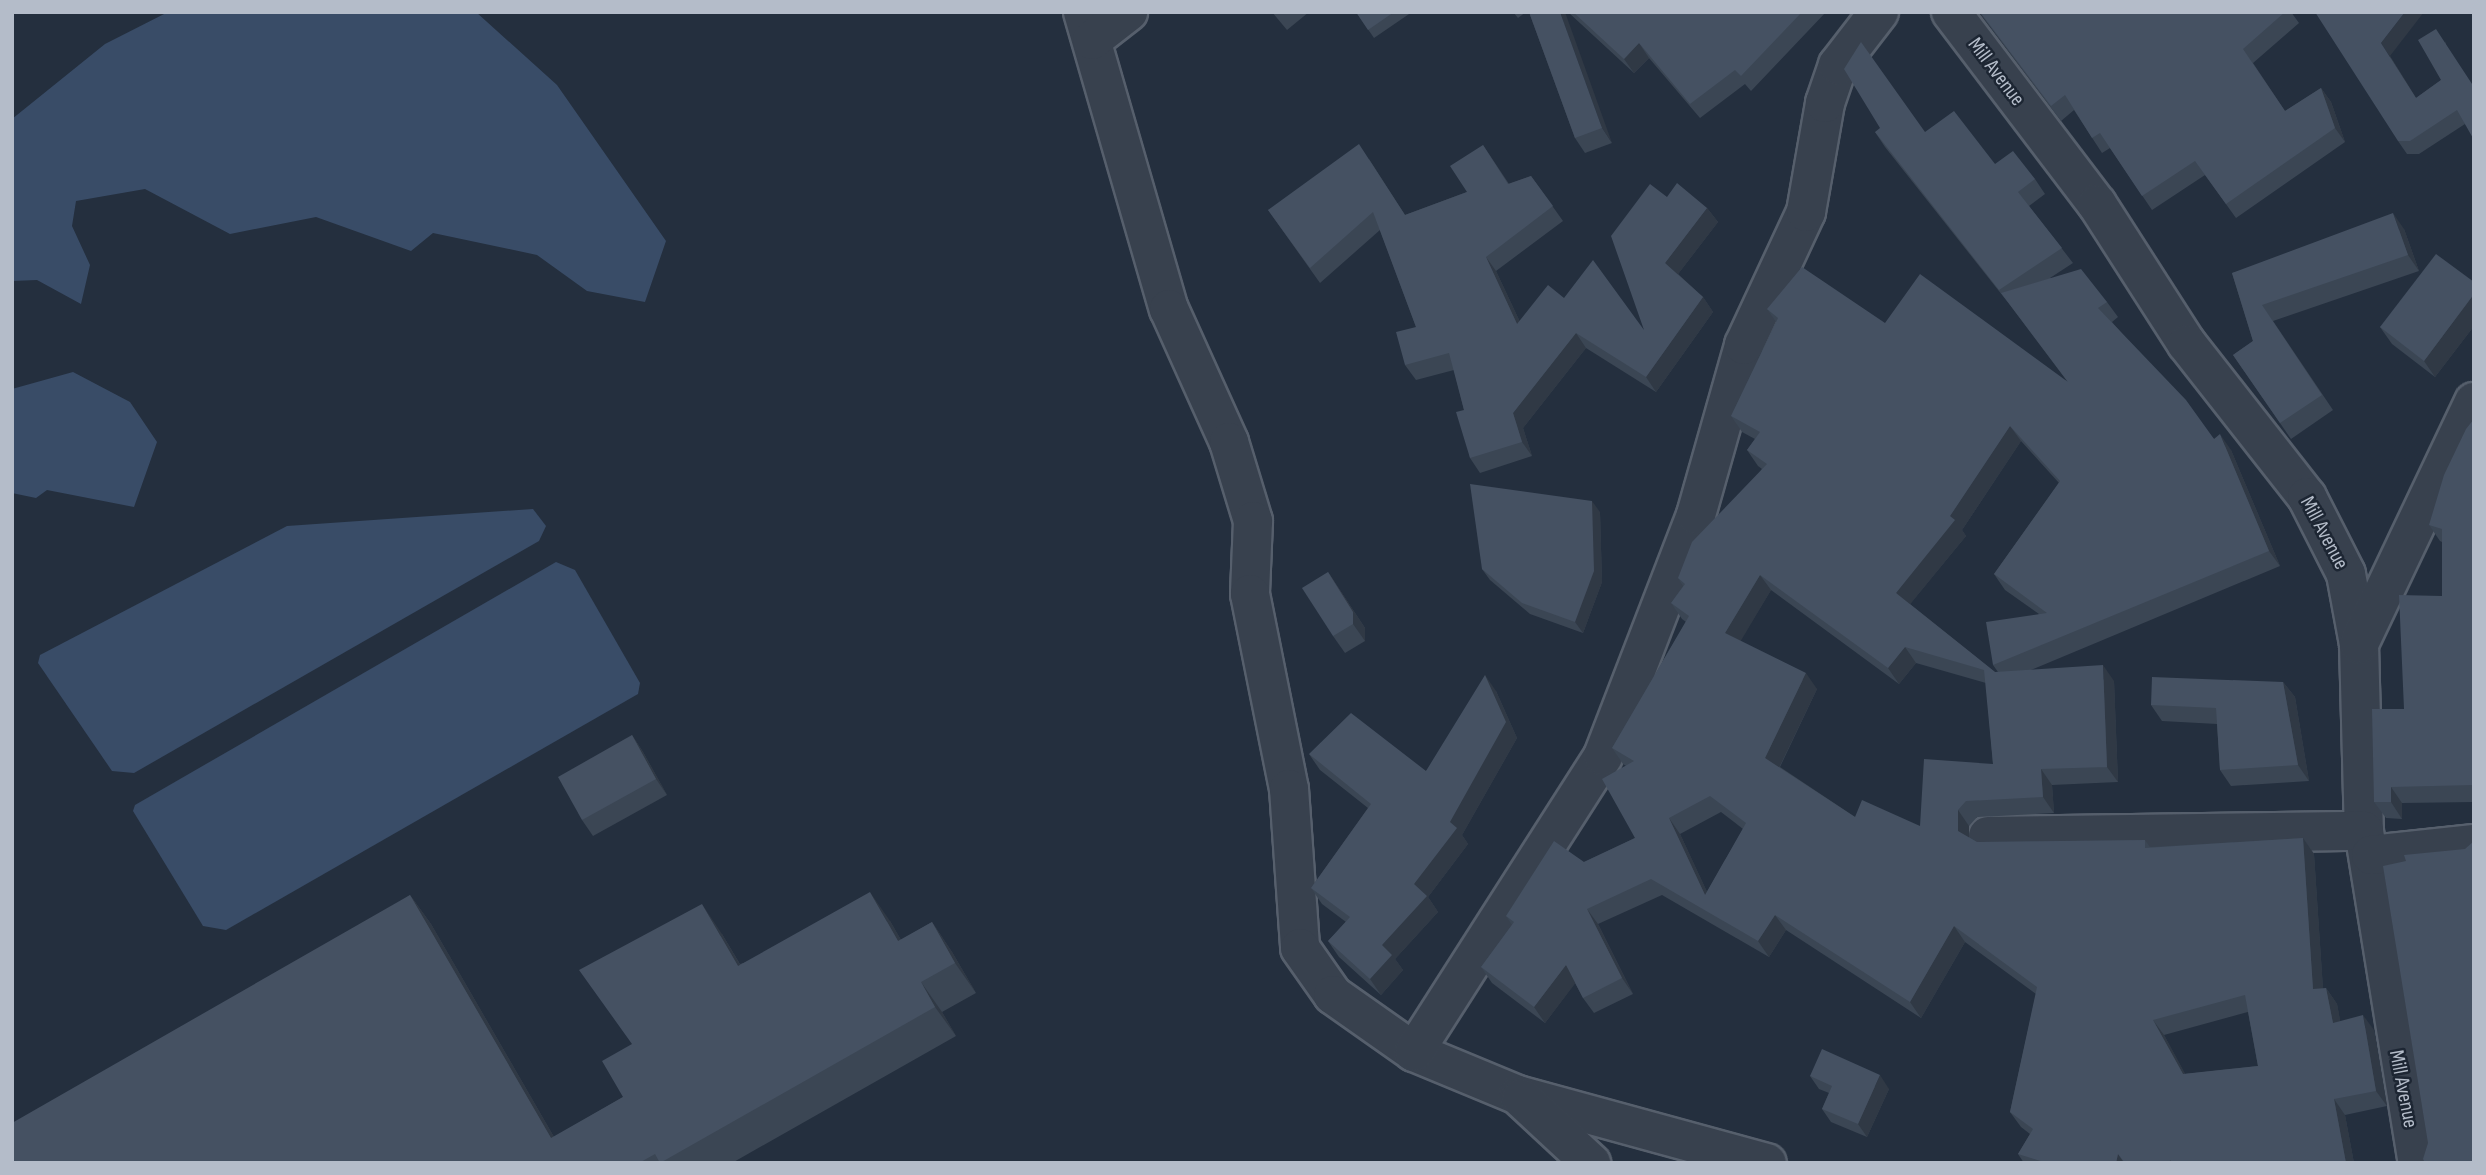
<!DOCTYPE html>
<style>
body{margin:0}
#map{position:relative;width:2486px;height:1175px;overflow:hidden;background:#242f3e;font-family:"Sofia Sans Condensed",sans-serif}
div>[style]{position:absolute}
.water>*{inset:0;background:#394c67}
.roads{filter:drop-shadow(2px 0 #565f6c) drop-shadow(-2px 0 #565f6c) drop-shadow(0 2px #565f6c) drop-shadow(0 -2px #565f6c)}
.minor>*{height:38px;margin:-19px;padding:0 19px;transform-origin:19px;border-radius:19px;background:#38414e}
.wall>*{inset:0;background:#3b4654}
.shaded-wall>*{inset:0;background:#303945}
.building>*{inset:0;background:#455162}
span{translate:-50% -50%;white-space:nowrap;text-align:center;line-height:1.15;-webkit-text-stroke:5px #1d2633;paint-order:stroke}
.street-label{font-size:21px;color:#b4bcc9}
.frame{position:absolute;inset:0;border:14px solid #b4bcc9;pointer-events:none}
</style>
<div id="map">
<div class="water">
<i style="clip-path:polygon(168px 12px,476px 12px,557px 85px,666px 241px,645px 302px,587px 291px,537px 255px,433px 233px,411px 251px,316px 217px,230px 234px,145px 189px,76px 201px,72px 226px,90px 265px,81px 304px,37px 280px,12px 281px,12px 119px,105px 44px)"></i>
<i style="clip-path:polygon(73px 372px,130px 402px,157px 442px,134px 507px,47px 490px,36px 498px,12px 493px,12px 389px)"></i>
<i style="clip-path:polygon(533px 509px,546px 526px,539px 541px,134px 773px,112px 771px,38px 663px,40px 655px,287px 526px)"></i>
<i style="clip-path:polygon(556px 562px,575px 570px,640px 683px,638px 694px,226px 930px,203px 926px,133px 811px,135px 805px)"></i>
</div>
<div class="roads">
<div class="minor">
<i style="left:1083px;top:12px;width:309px;rotate:73.9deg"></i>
<i style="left:1169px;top:309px;width:146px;rotate:65.7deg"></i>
<i style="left:1229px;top:442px;width:83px;rotate:73.1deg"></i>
<i style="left:1253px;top:521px;width:73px;rotate:92.4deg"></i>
<i style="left:1250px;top:594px;width:199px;rotate:78.7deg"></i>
<i style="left:1289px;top:789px;width:159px;rotate:86deg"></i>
<i style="left:1300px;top:948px;width:57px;rotate:54.9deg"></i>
<i style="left:1333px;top:995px;width:99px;rotate:35.1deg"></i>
<i style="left:1414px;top:1052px;width:113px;rotate:22.5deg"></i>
<i style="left:1518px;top:1095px;width:258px;rotate:15.3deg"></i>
<i style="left:1951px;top:12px;width:241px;rotate:52.8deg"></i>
<i style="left:2097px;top:204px;width:166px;rotate:57.3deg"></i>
<i style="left:2187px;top:344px;width:194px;rotate:51.9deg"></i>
<i style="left:2307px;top:497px;width:86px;rotate:63.1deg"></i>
<i style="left:2346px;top:574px;width:71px;rotate:79.5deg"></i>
<i style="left:2359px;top:644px;width:187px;rotate:88.5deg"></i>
<i style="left:2364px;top:831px;width:336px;rotate:80.8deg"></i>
<i style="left:1092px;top:40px;width:46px;rotate:-37.9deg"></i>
<i style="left:2359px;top:644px;width:268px;rotate:-64.6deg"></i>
<i style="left:1988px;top:836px;width:376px;rotate:-0.8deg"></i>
<i style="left:2371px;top:855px;width:104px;rotate:-6.1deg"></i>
<i style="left:1414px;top:1052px;width:351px;rotate:-57.4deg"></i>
<i style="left:1603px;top:756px;width:258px;rotate:-68.9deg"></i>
<i style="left:1696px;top:515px;width:177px;rotate:-74.2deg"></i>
<i style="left:1744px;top:345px;width:147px;rotate:-65deg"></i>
<i style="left:1806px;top:212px;width:111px;rotate:-80.1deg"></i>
<i style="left:1825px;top:103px;width:40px;rotate:-71.1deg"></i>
<i style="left:1838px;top:65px;width:67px;rotate:-52.3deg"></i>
<i style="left:1521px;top:1098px;width:96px;rotate:42.9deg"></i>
</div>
</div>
<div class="wall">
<i style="clip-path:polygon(1272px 12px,1309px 12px,1287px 30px)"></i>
<i style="clip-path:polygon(1356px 12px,1412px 12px,1374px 38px)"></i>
<i style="clip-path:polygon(1513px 12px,1526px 12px,1518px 18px)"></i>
<i style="clip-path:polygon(1529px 12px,1612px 143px,1585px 153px,1575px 138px)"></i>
<i style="clip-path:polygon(1568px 12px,1826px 12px,1751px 91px,1745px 84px,1700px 118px,1649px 58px,1634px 73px)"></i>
<i style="clip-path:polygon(1979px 12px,2291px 12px,2299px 23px,2253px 63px,2285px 111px,2321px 88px,2331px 102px,2345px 142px,2236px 218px,2205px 175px,2152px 210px,2110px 148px,2102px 153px,2074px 110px,2061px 121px)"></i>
<i style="clip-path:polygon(2445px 41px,2465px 124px,2419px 154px,2407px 154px,2398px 141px,2390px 56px,2416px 98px,2441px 80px)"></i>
<i style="clip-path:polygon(evenodd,1875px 132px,1925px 132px,1995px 164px,2035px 179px,2045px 194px,2029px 206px,2073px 263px,2050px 278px,2107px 302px,2118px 317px,2112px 322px,2214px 439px,2231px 450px,2280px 566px,2031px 670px,2114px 681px,2118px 782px,2052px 785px,2054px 813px,1977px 817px,1969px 826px,1969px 837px,1977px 842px,2145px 840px,2150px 847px,2303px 838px,2314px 854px,2323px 989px,2326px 988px,2337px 1004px,2340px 1021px,2374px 1030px,2387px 1106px,2345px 1115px,2354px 1163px,2024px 1163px,2018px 1154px,2030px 1134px,2021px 1127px,2010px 1112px,2036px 994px,1965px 942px,1921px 1018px,1786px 930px,1769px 957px,1662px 895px,1598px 924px,1633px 994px,1594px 1013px,1583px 998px,1575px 983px,1545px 1023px,1492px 983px,1481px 967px,1512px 925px,1506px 916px,1584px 862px,1635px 838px,1626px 766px,1623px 764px,1612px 748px,1686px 622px,1682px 619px,1671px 603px,1683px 586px,1678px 578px,1762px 469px,1758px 466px,1747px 450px,1755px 439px,1742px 432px,1731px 416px,1776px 322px,1767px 309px,1885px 323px,2067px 381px,2010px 305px,1885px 147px,1875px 132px,2021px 441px,2059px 483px,1994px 574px,2005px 590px,2039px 614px,1993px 665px,1998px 672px,1995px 672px,1910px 604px,1966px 536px,1962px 530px,2021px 441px,1875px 132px,1771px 590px,1899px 684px,1916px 663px,1986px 683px,1993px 764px,1920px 826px,1855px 817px,1780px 767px,1817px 689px,1740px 641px,1771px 590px,1875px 132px,1721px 812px,1743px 829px,1707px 892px,1680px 834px,1721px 812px,1875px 132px,2248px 1012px,2258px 1066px,2185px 1074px,2164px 1035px,2248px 1012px)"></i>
<i style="clip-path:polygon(1483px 145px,1509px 184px,1531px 176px,1563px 221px,1496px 271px,1520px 322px,1564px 298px,1644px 330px,1667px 197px,1707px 208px,1718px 222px,1678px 274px,1703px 297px,1713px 312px,1656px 392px,1586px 348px,1523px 428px,1532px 456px,1480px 473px,1470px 458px,1464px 410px,1454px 370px,1416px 380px,1405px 365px,1416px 327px,1380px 230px,1320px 283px,1268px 210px,1369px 159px,1405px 215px,1467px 192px)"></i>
<i style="clip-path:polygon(2404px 229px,2419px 271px,2273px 321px,2333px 410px,2291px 439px,2233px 355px,2253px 341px,2232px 273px)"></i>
<i style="clip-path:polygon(2474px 282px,2474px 326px,2435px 377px,2392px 344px,2380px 327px)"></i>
<i style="clip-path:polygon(2474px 419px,2474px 802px,2402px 803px,2402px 819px,2386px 818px,2374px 802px,2442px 596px,2442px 542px,2440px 541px,2429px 525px)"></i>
<i style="clip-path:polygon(1600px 512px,1602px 582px,1583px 633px,1530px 614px,1490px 580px,1482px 569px)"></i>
<i style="clip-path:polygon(1328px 572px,1365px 628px,1365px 641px,1345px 653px,1333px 636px)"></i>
<i style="clip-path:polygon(2283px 682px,2295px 697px,2309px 781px,2231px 786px,2220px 770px,2217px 724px,2162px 721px,2151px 705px)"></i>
<i style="clip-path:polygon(1496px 691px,1517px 738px,1462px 835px,1468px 844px,1428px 897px,1438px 912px,1395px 959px,1403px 970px,1381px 995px,1339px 957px,1328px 941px,1346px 922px,1322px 904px,1311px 888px,1368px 808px,1320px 770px,1309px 754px,1426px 771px)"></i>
<i style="clip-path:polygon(632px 735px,643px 752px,667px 795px,593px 836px,582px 820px)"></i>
<i style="clip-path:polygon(410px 895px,431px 924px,554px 1137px,623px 1097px,632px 1044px,722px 934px,740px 964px,890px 921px,901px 940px,932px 922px,952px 952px,976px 993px,942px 1012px,956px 1036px,732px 1163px,12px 1163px)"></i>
<i style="clip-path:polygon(1810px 1076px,1889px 1089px,1867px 1137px,1831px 1122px,1822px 1109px,1829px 1093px,1819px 1089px)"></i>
</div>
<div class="shaded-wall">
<i style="clip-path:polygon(1560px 12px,1565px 12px,1612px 143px,1602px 128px)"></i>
<i style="clip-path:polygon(2405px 12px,2424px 12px,2390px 56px,2425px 111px,2381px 43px)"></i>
<i style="clip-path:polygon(1639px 43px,1649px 58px,1634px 73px,1624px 59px)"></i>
<i style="clip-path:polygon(2321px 88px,2331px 102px,2345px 142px,2335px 128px)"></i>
<i style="clip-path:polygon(1707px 208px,1718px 222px,1675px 278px,1665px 263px)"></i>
<i style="clip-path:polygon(2393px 213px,2404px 229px,2419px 271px,2408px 255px)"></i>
<i style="clip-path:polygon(1486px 257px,1496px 271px,1528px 339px,1517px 324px)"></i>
<i style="clip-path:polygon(2474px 294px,2474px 326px,2435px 377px,2424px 361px)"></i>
<i style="clip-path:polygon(1703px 297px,1713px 312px,1656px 392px,1646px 377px)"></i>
<i style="clip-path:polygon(1576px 333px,1586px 348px,1523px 428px,1532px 456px,1522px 442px,1513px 413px)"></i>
<i style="clip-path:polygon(2010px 426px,2021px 441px,1962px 530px,1966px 536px,1907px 608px,1896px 593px,1950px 516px)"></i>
<i style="clip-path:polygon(2220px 434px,2231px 450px,2280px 566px,2269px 551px)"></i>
<i style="clip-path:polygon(1592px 501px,1600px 512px,1602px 582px,1583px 633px,1575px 622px)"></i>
<i style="clip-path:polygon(1328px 572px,1365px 628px,1365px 641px,1353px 624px)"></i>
<i style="clip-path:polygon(1760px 575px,1771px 590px,1736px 649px,1725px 633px)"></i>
<i style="clip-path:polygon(1905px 647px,1916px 663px,1899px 684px,1888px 668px)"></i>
<i style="clip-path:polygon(2103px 665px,2114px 681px,2118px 782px,2107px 767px)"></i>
<i style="clip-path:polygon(1806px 673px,1817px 689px,1776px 774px,1765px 758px)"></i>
<i style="clip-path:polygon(1485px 675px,1496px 691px,1517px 738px,1462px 835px,1468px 844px,1428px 897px,1438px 912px,1395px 959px,1403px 970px,1381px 995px,1370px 979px,1382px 945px,1414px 884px,1450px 822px)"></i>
<i style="clip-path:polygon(2283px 682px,2295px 697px,2309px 781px,2298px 765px)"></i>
<i style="clip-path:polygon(632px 735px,643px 752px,667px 795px,656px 779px)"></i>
<i style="clip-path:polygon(2041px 769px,2052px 785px,2054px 813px,2043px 797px)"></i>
<i style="clip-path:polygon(2391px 787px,2402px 803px,2402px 819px,2391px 802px)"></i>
<i style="clip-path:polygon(1958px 810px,1969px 826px,1969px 847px,1958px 831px)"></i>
<i style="clip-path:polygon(1669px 818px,1680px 834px,1716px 911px,1705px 895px)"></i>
<i style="clip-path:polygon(2303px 838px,2314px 854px,2324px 1004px,2313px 989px)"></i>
<i style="clip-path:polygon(870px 892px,890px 921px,919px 971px,898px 941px)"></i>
<i style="clip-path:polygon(410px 895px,431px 924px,569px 1163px,551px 1138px)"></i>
<i style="clip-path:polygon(702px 904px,722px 934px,758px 995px,738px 966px)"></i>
<i style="clip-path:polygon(1587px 909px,1598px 924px,1633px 994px,1622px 978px)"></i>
<i style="clip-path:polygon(1775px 915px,1786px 930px,1769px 957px,1758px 941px)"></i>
<i style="clip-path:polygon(932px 922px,952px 952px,976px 993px,955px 963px)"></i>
<i style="clip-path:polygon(1954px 926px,1965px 942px,1921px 1018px,1910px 1002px)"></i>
<i style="clip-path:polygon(1566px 965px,1577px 981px,1545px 1023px,1534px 1007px)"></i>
<i style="clip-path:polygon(921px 982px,942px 1012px,956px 1036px,935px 1007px)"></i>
<i style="clip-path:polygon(2326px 988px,2337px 1004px,2344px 1039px,2333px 1023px)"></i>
<i style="clip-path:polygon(2363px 1015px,2374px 1030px,2387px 1106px,2376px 1091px)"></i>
<i style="clip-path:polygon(2153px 1020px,2164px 1035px,2194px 1090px,2183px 1074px)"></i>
<i style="clip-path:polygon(1880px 1075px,1889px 1089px,1867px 1137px,1858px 1124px)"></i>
<i style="clip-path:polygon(2334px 1099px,2345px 1115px,2354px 1163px,2346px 1163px)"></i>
<i style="clip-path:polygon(2118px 1154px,2124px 1163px,2116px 1163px)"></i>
</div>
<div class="building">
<i style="clip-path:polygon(1356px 12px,1394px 12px,1368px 30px)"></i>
<i style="clip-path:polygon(1529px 12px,1560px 12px,1602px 128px,1575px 138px)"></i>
<i style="clip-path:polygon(1573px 12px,1802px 12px,1741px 76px,1735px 70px,1690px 104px,1639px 43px,1624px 59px)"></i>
<i style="clip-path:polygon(1980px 12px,2285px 12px,2243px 49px,2285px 111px,2321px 88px,2335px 128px,2226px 204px,2195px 161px,2142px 196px,2100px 133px,2092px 138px,2065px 95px,2051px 106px)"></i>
<i style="clip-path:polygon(2315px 12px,2405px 12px,2381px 43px,2416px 98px,2441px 80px,2418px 40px,2436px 29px,2474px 87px,2474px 140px,2457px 110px,2410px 141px,2398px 141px)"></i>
<i style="clip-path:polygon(1861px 42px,1925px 132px,1954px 111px,1995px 164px,2013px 151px,2035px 179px,2018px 192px,2062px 248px,1999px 290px,1875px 132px,1880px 128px,1844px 69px)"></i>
<i style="clip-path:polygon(1359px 144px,1405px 215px,1467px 192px,1450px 166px,1483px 145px,1508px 184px,1531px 176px,1553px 206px,1486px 257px,1517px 324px,1548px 285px,1564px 298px,1593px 260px,1644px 330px,1611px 236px,1650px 184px,1667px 197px,1677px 183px,1707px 208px,1665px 263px,1703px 297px,1646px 377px,1576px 333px,1513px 413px,1522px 442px,1470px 458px,1456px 412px,1464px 410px,1449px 353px,1405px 365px,1396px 332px,1416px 327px,1373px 212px,1310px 268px,1268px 210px)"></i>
<i style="clip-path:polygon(2393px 213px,2408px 255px,2262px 305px,2322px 395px,2280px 423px,2233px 355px,2253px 341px,2232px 273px)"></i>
<i style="clip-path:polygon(2436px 254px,2474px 282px,2474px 294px,2424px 361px,2380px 327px)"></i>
<i style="clip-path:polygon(evenodd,1802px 267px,1885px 323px,1920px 274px,2068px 382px,2001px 293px,2081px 269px,2107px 302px,2098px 308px,2186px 400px,2214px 439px,2220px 434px,2269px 551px,1993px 665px,1986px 622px,2047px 613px,1994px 574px,2060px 481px,2010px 426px,1950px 516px,1955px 520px,1896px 593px,1995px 672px,2103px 665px,2107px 767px,2041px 769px,2043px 797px,1966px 801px,1958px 810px,1958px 831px,1977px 842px,2145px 840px,2145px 848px,2303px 838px,2313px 989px,2326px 988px,2333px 1023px,2363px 1015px,2376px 1091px,2334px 1099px,2346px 1163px,2171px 1163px,2171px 1160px,2167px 1163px,2125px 1163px,2118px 1154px,2116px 1163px,2047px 1163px,2018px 1154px,2033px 1129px,2010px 1112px,2037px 987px,1954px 926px,1910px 1002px,1775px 915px,1758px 941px,1651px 879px,1587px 909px,1622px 978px,1583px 998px,1566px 965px,1534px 1007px,1481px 967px,1514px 922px,1506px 916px,1554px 841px,1584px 862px,1635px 838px,1602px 779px,1634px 761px,1612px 748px,1689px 616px,1671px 603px,1685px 584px,1678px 578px,1692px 542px,1767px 464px,1747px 450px,1760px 432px,1731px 416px,1778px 318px,1767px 309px,1802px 267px,1760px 575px,1888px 668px,1905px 647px,1984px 670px,1993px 764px,1924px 759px,1920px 826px,1862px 800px,1855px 817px,1765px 758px,1806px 673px,1725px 633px,1760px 575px,1802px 267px,1710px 796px,1746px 823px,1705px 895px,1669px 818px,1710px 796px,1802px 267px,2245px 995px,2258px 1066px,2183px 1074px,2153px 1020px,2245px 995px)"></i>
<i style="clip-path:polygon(2474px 419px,2474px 785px,2391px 787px,2391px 802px,2374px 802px,2372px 709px,2404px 709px,2399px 595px,2442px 596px,2442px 529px,2429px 525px,2444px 475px,2466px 429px)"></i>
<i style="clip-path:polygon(1470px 484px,1592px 501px,1594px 571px,1575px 622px,1522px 603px,1482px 569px)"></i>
<i style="clip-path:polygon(1328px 572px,1353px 612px,1353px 624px,1333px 636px,1302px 588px)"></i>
<i style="clip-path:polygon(1485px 675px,1506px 722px,1450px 822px,1457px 828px,1414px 884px,1427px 896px,1382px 945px,1392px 955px,1370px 979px,1328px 941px,1350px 917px,1311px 888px,1371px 804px,1309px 754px,1351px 713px,1426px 771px)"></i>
<i style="clip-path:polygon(2152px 677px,2283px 682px,2298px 765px,2220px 770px,2216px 708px,2151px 705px)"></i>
<i style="clip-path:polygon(632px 735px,656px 779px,582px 820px,558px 777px)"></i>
<i style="clip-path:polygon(2474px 841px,2474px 1163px,2425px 1163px,2423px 1159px,2428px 1143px,2383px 866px,2406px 861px,2404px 855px,2465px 849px)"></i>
<i style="clip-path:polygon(870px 892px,898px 941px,932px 922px,955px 963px,921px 982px,935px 1007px,660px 1163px,655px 1154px,639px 1163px,12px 1163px,12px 1123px,410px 895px,551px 1138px,623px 1097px,602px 1061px,632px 1044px,579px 970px,702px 904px,738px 966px)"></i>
<i style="clip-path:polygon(1822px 1049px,1880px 1075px,1858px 1124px,1822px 1109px,1832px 1086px,1810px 1076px)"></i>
</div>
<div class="street-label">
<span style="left:1996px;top:72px;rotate:53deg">Mill Avenue</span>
<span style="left:2324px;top:533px;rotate:62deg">Mill Avenue</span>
<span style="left:2403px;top:1089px;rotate:79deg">Mill Avenue</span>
</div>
<div class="frame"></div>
</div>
